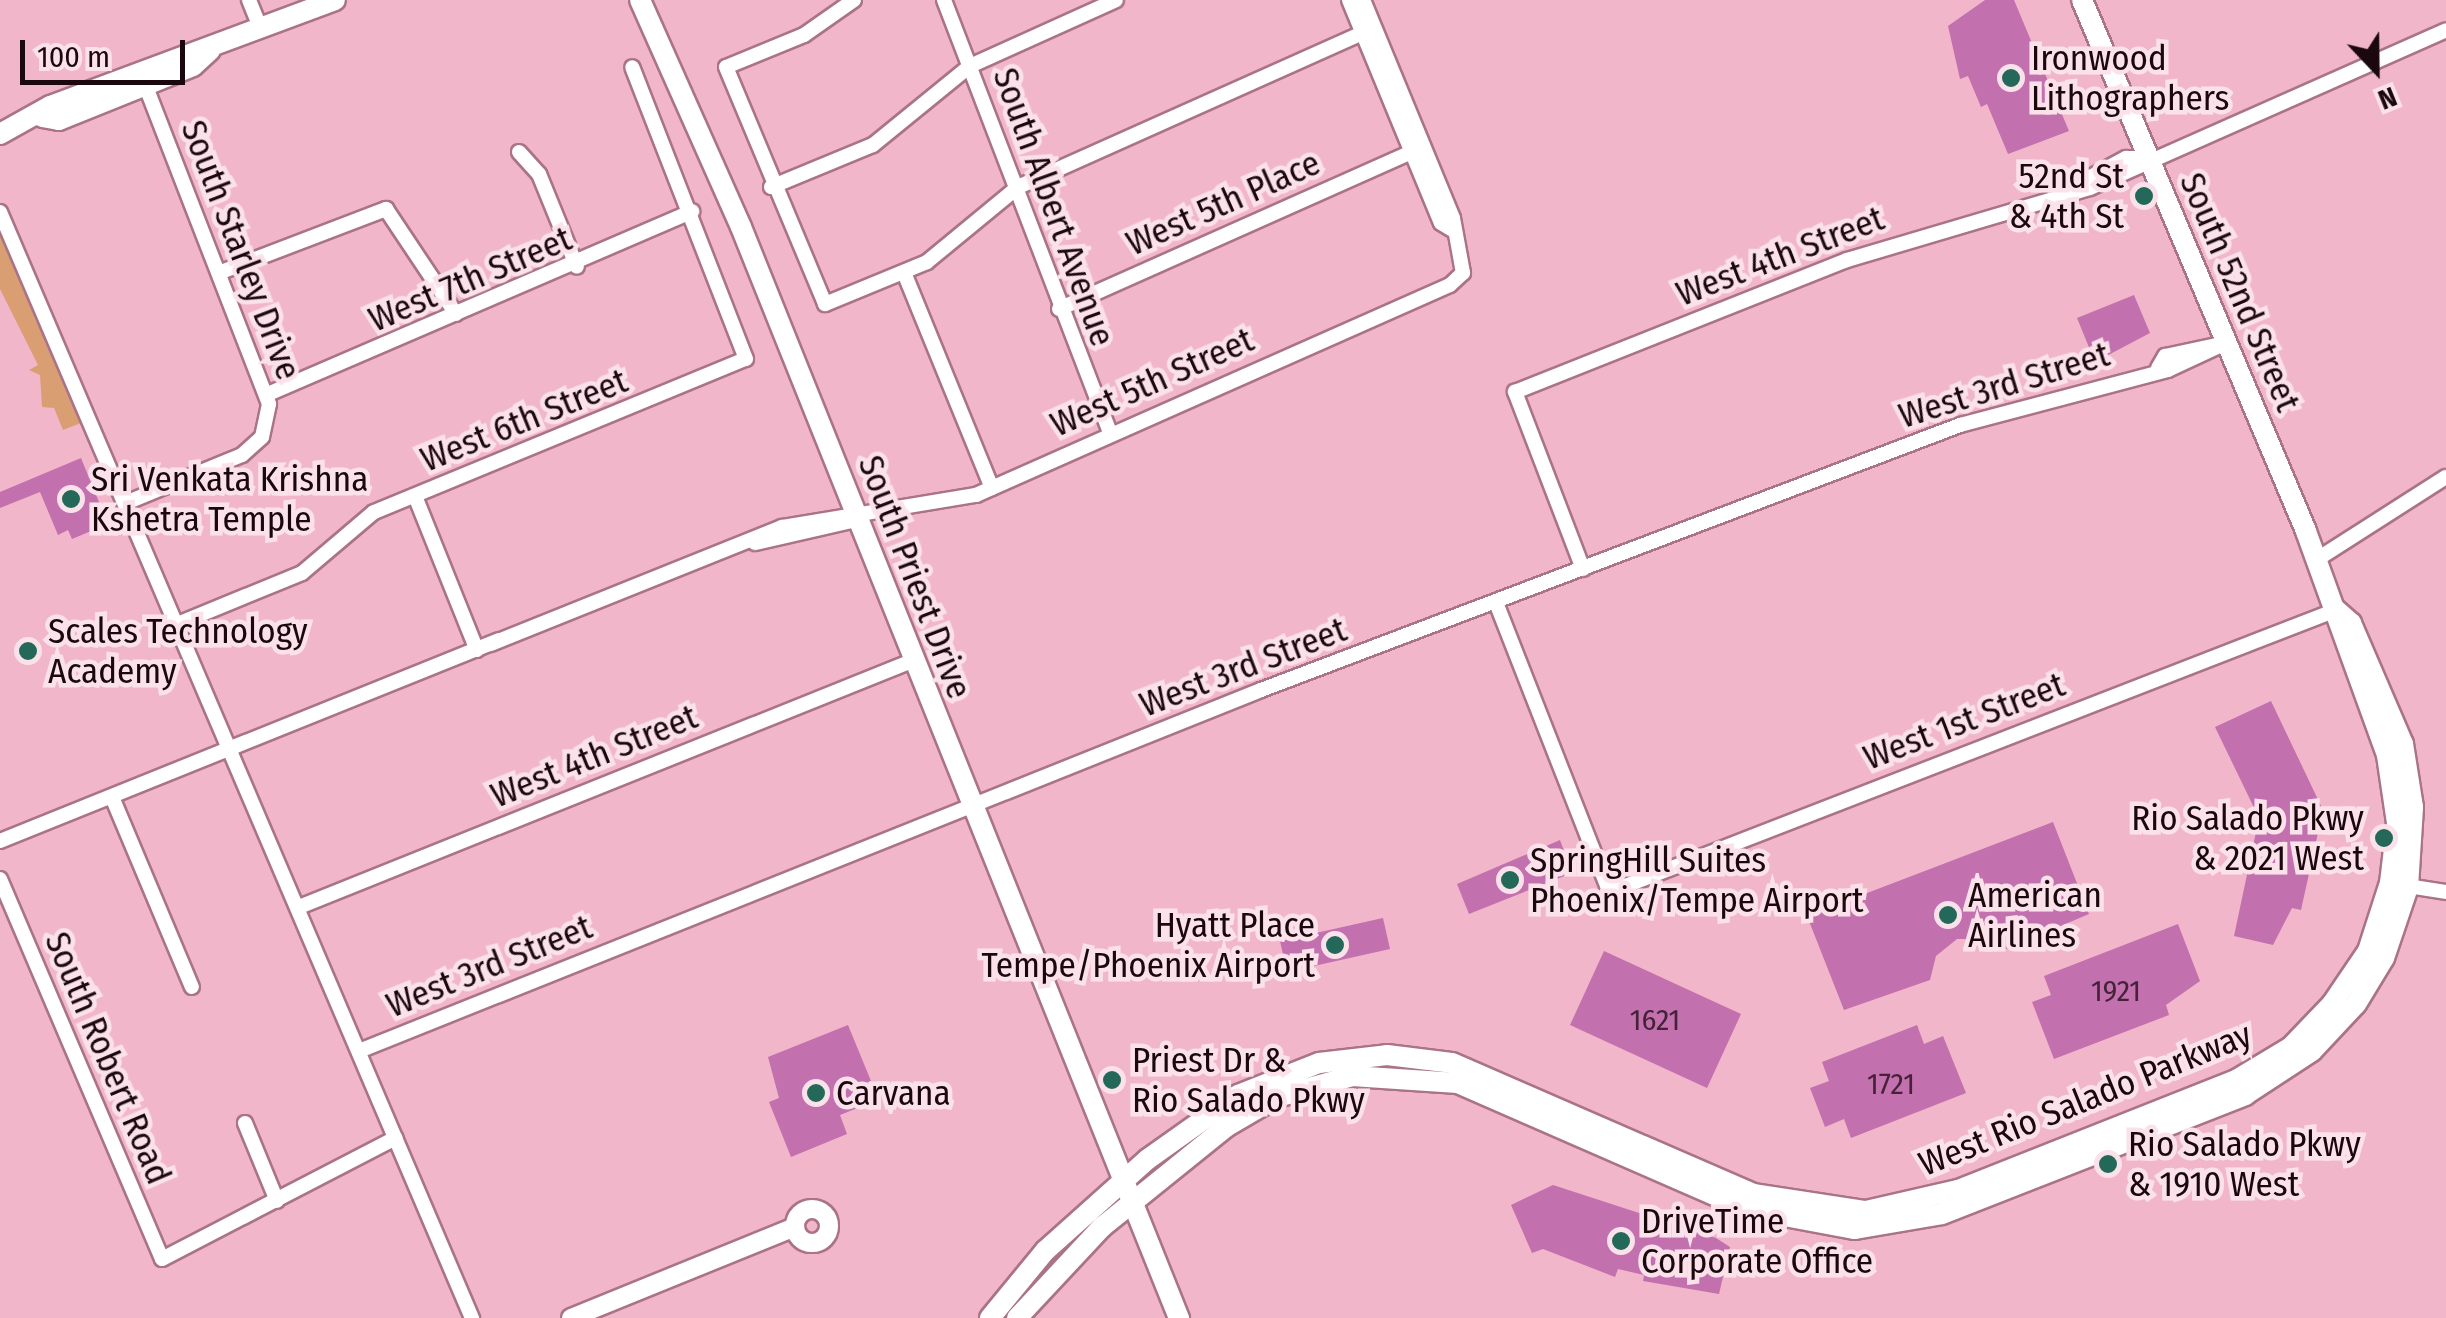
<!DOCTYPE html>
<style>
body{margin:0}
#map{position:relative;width:2446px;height:1318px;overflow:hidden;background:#f2b6ca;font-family:"Fira Sans Condensed",sans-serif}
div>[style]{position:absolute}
.green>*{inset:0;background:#da9e73}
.building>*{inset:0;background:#c270ae}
.roads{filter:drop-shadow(2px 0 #aa7387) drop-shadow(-2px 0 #aa7387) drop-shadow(0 2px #aa7387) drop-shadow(0 -2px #aa7387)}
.minor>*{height:14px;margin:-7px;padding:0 7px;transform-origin:7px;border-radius:7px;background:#fff}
.tertiary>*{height:18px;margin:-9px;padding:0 9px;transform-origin:9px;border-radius:9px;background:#fff}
.tertiary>.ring{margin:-9px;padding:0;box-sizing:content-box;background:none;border:18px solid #fff;border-radius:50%}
.secondary>*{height:20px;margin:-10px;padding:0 10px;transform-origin:10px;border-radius:10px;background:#fff}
.primary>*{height:20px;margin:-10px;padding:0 10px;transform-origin:10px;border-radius:10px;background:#fff}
.dots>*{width:28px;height:28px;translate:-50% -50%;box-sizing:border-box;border:5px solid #fbe2ea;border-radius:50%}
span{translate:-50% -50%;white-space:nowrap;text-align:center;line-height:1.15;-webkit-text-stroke:9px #fbe2ea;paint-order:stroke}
.number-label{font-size:30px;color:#452237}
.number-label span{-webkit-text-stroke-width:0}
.poi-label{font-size:35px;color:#1b080f}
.left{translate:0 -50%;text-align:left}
.right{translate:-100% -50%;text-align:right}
.street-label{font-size:35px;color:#1b080f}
.north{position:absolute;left:2326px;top:20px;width:100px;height:100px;-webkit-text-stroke:8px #fbe2ea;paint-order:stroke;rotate:158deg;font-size:28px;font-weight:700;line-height:40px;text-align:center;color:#1b080f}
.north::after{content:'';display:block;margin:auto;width:35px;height:45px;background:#1b080f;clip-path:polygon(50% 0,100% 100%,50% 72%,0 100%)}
.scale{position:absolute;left:20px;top:40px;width:165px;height:45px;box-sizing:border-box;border:5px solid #1b080f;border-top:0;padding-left:12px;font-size:30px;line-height:35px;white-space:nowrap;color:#1b080f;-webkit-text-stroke:8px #fbe2ea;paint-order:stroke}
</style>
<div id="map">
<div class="green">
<i style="clip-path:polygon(0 235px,81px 423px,63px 430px,54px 408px,42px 407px,40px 375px,29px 370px,38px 365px,0 289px)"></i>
</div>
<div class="building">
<i style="clip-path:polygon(1985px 0,2014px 0,2069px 131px,2008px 154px,1987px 104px,1981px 107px,1968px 76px,1960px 79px,1948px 26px)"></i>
<i style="clip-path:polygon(2134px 295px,2150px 333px,2095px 362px,2077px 318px)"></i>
<i style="clip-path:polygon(81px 458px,108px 524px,72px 539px,68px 530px,58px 535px,40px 492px,0 508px,0 492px)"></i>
<i style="clip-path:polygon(2271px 701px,2323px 810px,2301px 910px,2292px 908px,2273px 945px,2234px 936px,2259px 818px,2215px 727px)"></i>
<i style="clip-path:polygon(2053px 822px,2089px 914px,2004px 950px,1987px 939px,1957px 939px,1936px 956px,1930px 980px,1844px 1010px,1807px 916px)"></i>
<i style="clip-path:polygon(1560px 840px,1572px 873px,1469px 914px,1457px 884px)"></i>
<i style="clip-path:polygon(1383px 918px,1390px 949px,1287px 972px,1280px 941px)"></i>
<i style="clip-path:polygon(2178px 924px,2200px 981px,2166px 1005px,2169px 1015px,2054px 1059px,2032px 1002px,2051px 995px,2044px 976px)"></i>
<i style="clip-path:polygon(1604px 951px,1741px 1014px,1707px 1088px,1570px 1025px)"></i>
<i style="clip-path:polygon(848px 1025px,871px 1081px,853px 1089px,860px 1107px,840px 1115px,847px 1134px,791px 1157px,769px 1102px,779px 1098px,768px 1057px)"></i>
<i style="clip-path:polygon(1917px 1025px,1924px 1044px,1943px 1036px,1966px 1093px,1851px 1138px,1844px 1119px,1825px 1127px,1810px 1088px,1829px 1081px,1822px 1062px)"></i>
<i style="clip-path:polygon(1553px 1185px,1716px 1238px,1730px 1247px,1719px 1294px,1643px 1281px,1644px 1275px,1618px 1269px,1615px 1277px,1543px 1249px,1532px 1253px,1511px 1205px)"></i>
</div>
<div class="roads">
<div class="minor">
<i style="left:249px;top:0;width:31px;rotate:68deg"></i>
<i style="left:854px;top:0;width:61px;rotate:145deg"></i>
<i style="left:804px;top:35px;width:84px;rotate:157.7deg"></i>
<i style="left:726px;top:67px;width:257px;rotate:67.3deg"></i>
<i style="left:825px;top:304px;width:110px;rotate:-22.4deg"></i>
<i style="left:927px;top:262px;width:118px;rotate:-39.5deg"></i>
<i style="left:1018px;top:187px;width:377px;rotate:-24.1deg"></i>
<i style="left:1362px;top:33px;width:23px;rotate:-92deg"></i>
<i style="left:944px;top:0;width:464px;rotate:69deg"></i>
<i style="left:1349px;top:0;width:241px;rotate:67.6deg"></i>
<i style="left:1441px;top:223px;width:12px;rotate:31deg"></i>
<i style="left:519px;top:152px;width:30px;rotate:48deg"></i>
<i style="left:539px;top:174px;width:100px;rotate:67.8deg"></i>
<i style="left:771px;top:187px;width:110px;rotate:-22.4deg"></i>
<i style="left:873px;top:145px;width:125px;rotate:-39.2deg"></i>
<i style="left:970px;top:66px;width:160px;rotate:-24.3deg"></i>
<i style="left:2070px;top:188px;width:64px;rotate:-28.2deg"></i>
<i style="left:2126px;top:158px;width:22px"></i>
<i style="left:0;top:212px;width:1203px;rotate:66.89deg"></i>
<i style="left:221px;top:272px;width:177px;rotate:-20.9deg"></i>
<i style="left:386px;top:209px;width:126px;rotate:56.3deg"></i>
<i style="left:905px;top:275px;width:230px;rotate:67.8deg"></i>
<i style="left:1059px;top:309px;width:385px;rotate:-24deg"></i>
<i style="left:1411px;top:152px;width:28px;rotate:-94deg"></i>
<i style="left:2158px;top:368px;width:14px;rotate:-60deg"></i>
<i style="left:2165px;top:356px;width:62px;rotate:-12deg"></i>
<i style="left:268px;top:394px;width:462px;rotate:-23.3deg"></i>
<i style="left:415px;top:496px;width:166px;rotate:68.1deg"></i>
<i style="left:128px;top:502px;width:123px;rotate:-22.4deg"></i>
<i style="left:242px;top:455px;width:27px;rotate:-42deg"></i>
<i style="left:262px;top:437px;width:34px;rotate:-78deg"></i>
<i style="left:269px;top:404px;width:342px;rotate:-111.2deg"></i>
<i style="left:755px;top:543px;width:98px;rotate:-12.9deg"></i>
<i style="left:2316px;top:560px;width:154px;rotate:-32.6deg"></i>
<i style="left:1583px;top:569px;width:190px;rotate:-111deg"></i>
<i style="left:1515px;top:392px;width:357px;rotate:-21.7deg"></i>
<i style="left:1847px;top:260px;width:253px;rotate:-16.5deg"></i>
<i style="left:2090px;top:188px;width:389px;rotate:-23.9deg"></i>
<i style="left:1497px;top:605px;width:301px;rotate:68.6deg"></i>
<i style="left:1607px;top:885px;width:9px;rotate:32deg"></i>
<i style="left:1615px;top:890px;width:773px;rotate:-21.22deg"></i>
<i style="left:180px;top:623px;width:132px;rotate:-22.3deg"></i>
<i style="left:302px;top:573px;width:94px;rotate:-40.3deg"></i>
<i style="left:374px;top:512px;width:402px;rotate:-22.4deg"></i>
<i style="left:746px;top:359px;width:313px;rotate:-111.3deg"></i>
<i style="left:491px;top:644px;width:314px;rotate:-21.9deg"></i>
<i style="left:782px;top:527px;width:197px;rotate:-9.4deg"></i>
<i style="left:976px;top:495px;width:518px;rotate:-23.9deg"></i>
<i style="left:1450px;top:285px;width:18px;rotate:-43deg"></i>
<i style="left:1463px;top:273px;width:56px;rotate:-100.3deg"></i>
<i style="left:1453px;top:218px;width:236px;rotate:-112.4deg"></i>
<i style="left:112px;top:797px;width:206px;rotate:67.2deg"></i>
<i style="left:0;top:841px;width:538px;rotate:-21.94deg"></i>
<i style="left:0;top:879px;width:413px;rotate:66.9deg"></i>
<i style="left:162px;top:1259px;width:263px;rotate:-27.4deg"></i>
<i style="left:2401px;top:885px;width:46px;rotate:8.8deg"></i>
<i style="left:299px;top:907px;width:661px;rotate:-21.87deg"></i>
<i style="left:359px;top:1051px;width:972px;rotate:-21.81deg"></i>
<i style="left:1261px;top:690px;width:748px;rotate:-20.76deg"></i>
<i style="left:1960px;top:425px;width:215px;rotate:-14.8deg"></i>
<i style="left:2168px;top:370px;width:64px;rotate:-25deg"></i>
<i style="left:245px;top:1123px;width:84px;rotate:67.7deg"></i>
</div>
<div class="tertiary">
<i class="ring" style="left:795px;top:1209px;width:16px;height:16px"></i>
<i style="left:571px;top:1318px;width:242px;rotate:-22.1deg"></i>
</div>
<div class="secondary">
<i style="left:640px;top:0;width:248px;rotate:66deg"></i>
<i style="left:741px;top:227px;width:1176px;rotate:68.13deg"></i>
<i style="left:990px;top:1318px;width:87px;rotate:-50.6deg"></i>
<i style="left:1045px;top:1251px;width:138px;rotate:-41.8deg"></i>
<i style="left:1148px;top:1159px;width:110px;rotate:-35.4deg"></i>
<i style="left:1238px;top:1095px;width:87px;rotate:-21.6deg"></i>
<i style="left:1319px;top:1063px;width:68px;rotate:-6.7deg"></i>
<i style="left:1387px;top:1055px;width:65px;rotate:7deg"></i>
<i style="left:1452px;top:1063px;width:328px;rotate:23.5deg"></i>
<i style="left:1753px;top:1194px;width:114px;rotate:8.6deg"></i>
<i style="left:1866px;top:1211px;width:94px;rotate:-12.9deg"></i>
<i style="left:1958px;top:1190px;width:299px;rotate:-21.6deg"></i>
<i style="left:2236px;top:1080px;width:64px;rotate:-31deg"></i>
<i style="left:2291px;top:1047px;width:59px;rotate:-46.4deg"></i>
<i style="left:2332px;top:1004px;width:64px;rotate:-55.8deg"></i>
<i style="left:2368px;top:951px;width:71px;rotate:-72.1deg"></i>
<i style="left:2390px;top:883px;width:60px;rotate:-83.3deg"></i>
<i style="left:2397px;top:823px;width:69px;rotate:-98.4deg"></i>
<i style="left:2387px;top:755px;width:238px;rotate:-109.9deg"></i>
<i style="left:2306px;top:531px;width:576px;rotate:-112.87deg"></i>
<i style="left:1017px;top:1318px;width:125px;rotate:-47deg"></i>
<i style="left:1102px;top:1227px;width:159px;rotate:-38.9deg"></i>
<i style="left:1226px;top:1127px;width:59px;rotate:-30.5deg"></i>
<i style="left:1277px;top:1097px;width:78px;rotate:-15.6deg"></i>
<i style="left:1352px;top:1076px;width:106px;rotate:3.8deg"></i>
<i style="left:1458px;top:1083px;width:315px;rotate:23.6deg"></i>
<i style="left:1747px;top:1209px;width:110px;rotate:10.5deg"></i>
<i style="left:1855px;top:1229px;width:88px;rotate:-9.8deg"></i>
<i style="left:1942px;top:1214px;width:326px;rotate:-21.4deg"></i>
<i style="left:2245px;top:1095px;width:80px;rotate:-33.3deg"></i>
<i style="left:2312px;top:1051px;width:64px;rotate:-46.9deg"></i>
<i style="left:2356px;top:1004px;width:54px;rotate:-58.7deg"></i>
<i style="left:2384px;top:958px;width:75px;rotate:-71.3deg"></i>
<i style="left:2408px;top:887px;width:80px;rotate:-86.4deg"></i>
<i style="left:2413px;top:807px;width:64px;rotate:-99deg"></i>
<i style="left:2403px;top:744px;width:132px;rotate:-113.3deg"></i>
<i style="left:2351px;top:623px;width:20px;rotate:-139deg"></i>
</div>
<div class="primary">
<i style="left:42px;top:117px;width:17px;rotate:10deg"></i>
<i style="left:59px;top:120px;width:144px;rotate:-21.9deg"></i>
<i style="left:193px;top:66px;width:23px;rotate:-43deg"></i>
<i style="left:0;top:134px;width:57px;rotate:-29.2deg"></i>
<i style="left:50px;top:106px;width:304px;rotate:-20.4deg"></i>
</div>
</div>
<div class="dots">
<i style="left:2011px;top:78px;background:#24685a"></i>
<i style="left:2144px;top:196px;background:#24685a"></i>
<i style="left:71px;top:499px;background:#24685a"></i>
<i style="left:28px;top:651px;background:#24685a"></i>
<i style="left:2384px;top:838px;background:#24685a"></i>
<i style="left:1510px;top:880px;background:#24685a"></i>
<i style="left:1948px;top:915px;background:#24685a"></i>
<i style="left:1335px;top:945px;background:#24685a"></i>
<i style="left:1112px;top:1080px;background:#24685a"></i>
<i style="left:816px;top:1093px;background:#24685a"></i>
<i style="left:2108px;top:1164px;background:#24685a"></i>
<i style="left:1621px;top:1241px;background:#24685a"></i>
</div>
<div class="number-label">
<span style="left:2116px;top:991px">1921</span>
<span style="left:1655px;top:1020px">1621</span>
<span style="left:1891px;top:1084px">1721</span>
</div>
<div class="poi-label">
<span class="left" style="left:2031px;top:78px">Ironwood<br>Lithographers</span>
<span class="right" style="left:2124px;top:196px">52nd St<br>&amp; 4th St</span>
<span class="left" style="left:91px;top:499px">Sri Venkata Krishna<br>Kshetra Temple</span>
<span class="left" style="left:48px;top:651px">Scales Technology<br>Academy</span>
<span class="right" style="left:2364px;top:838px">Rio Salado Pkwy<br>&amp; 2021 West</span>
<span class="left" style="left:1530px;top:880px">SpringHill Suites<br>Phoenix/Tempe Airport</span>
<span class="left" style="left:1968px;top:915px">American<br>Airlines</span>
<span class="right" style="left:1315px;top:945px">Hyatt Place<br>Tempe/Phoenix Airport</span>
<span class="left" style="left:1132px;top:1080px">Priest Dr &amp;<br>Rio Salado Pkwy</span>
<span class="left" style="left:836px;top:1093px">Carvana</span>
<span class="left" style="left:2128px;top:1164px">Rio Salado Pkwy<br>&amp; 1910 West</span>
<span class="left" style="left:1641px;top:1241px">DriveTime<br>Corporate Office</span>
</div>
<div class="street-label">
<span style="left:1223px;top:203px;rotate:-24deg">West 5th Place</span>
<span style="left:1054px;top:207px;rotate:70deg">South Albert Avenue</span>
<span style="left:241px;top:250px;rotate:69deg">South Starley Drive</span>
<span style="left:1780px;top:256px;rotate:-21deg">West 4th Street</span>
<span style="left:470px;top:279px;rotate:-23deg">West 7th Street</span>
<span style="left:2240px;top:292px;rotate:67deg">South 52nd Street</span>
<span style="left:1152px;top:382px;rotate:-24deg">West 5th Street</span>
<span style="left:2004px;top:385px;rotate:-17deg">West 3rd Street</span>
<span style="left:524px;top:420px;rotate:-22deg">West 6th Street</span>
<span style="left:915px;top:577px;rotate:69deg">South Priest Drive</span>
<span style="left:1243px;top:667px;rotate:-21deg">West 3rd Street</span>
<span style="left:1964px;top:721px;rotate:-21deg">West 1st Street</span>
<span style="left:594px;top:756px;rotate:-22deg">West 4th Street</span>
<span style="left:489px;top:966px;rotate:-22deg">West 3rd Street</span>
<span style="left:108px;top:1058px;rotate:67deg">South Robert Road</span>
<span style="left:2085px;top:1099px;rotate:-22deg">West Rio Salado Parkway</span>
</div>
<div class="north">N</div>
<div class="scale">100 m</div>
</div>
